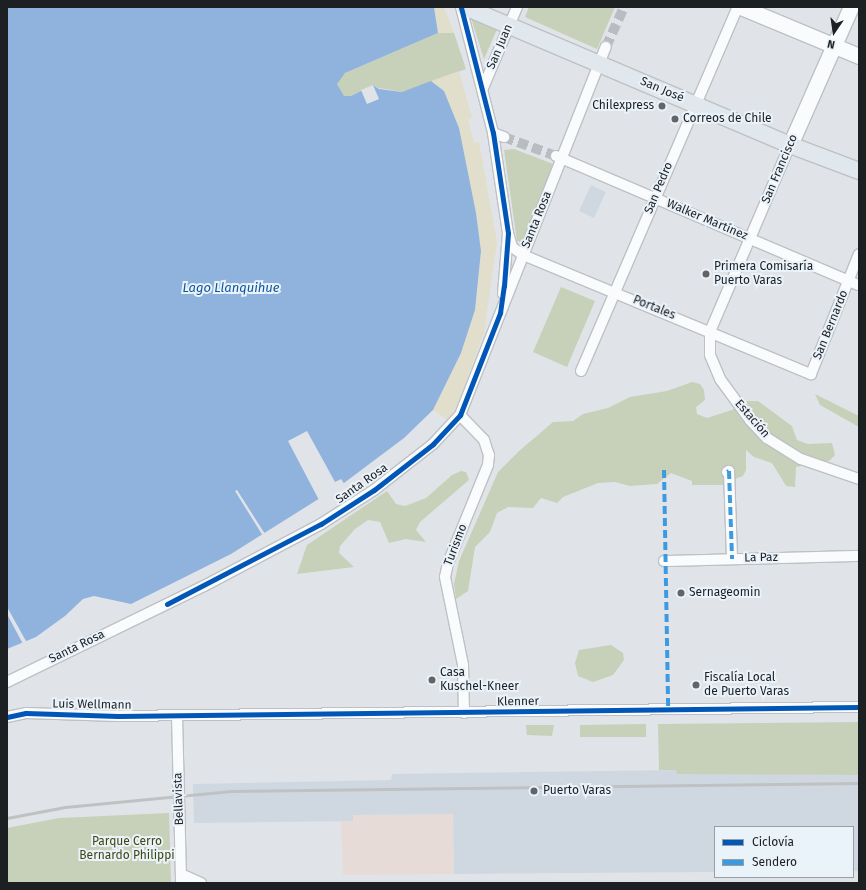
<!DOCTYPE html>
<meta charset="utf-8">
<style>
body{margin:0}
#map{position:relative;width:866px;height:890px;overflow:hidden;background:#e0e4e8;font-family:"Fira Sans",sans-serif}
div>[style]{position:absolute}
.commercial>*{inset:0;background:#e7dbd8}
.built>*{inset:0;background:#cfd8e1}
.green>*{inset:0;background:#c7d0b8}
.sand>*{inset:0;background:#e2decc}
.water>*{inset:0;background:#90b3de}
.pier>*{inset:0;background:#e0e4e8}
.minor-tunnel>*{height:10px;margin-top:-5px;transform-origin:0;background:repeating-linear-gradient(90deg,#b9bdc1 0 10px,transparent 0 15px)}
.roads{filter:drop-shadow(1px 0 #bec1c4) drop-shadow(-1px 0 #bec1c4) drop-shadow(0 1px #bec1c4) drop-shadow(0 -1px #bec1c4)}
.minor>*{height:10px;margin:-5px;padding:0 5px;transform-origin:5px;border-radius:5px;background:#fafbfc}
.secondary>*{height:15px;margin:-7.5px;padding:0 7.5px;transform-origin:7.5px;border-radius:7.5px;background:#fafbfc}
.primary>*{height:16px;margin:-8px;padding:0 8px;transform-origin:8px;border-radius:8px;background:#e0e7ed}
.rail>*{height:3px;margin:-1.5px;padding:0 1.5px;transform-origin:1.5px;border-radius:1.5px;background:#c0c1c2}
.quiet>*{height:4px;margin-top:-2px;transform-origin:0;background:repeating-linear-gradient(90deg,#3c9be0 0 8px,transparent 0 12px)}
.cycleway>*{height:5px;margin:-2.5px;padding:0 2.5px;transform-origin:2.5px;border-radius:2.5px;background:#0057b8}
.dots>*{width:11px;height:11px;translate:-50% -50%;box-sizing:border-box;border:2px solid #eaf2fa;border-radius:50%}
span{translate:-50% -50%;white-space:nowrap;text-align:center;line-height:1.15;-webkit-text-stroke:4px #eaf2fa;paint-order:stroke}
.street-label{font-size:12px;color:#1d2023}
.poi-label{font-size:12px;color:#1d2023}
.right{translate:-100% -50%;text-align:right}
.left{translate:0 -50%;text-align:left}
.park-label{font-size:12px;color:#3c4811}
.water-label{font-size:13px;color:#0e549b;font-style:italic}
.frame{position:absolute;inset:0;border:8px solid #1d2023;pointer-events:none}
.legend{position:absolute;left:714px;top:826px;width:140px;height:52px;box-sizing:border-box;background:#eaf2fa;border:1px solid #989ea4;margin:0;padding:5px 7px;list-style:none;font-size:12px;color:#1d2023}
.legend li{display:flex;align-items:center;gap:8px;height:20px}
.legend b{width:20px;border:1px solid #989ea4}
.north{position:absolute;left:814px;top:12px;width:40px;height:40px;-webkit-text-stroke:3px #eaf2fa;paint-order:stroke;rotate:193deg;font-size:11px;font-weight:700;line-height:16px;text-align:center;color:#1d2023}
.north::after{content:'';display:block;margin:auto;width:14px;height:18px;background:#1d2023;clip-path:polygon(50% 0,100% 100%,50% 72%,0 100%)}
</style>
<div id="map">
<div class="commercial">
<i style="clip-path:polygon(453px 814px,454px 874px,343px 875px,341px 821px,353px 821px,353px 815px)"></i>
</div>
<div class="built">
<i style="clip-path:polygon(591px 185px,606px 192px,594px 218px,579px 211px)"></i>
<i style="clip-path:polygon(677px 770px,677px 773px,859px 775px,859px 871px,853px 871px,853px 827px,715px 827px,715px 872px,454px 874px,453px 814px,353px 815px,353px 821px,194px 823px,193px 784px,391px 780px,392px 774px)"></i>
</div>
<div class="green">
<i style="clip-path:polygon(529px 7px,615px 7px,597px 49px,525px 17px)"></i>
<i style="clip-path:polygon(470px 15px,498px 27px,484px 59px)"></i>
<i style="clip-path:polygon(438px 33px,454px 33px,466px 69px,403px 92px,379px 88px,373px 85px,351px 96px,344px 96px,339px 91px,337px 84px,340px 76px,345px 73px)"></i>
<i style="clip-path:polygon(514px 149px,553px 164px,522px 242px,517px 241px,504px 150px)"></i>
<i style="clip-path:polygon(561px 287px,595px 301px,567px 367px,533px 352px)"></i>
<i style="clip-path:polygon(692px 382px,700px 384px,704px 390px,705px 400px,696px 407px,697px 414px,707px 418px,732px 410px,745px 401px,758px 401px,792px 426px,797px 440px,808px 444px,832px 443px,835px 455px,829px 461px,796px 467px,795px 487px,786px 486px,772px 463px,754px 457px,746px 450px,746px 470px,743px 476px,727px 482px,727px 485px,692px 485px,692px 481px,671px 473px,657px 484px,630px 486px,615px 482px,598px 483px,563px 497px,557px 503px,541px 498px,533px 508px,508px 507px,497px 513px,490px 532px,475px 547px,468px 591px,456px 599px,454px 584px,459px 561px,498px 472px,518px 452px,553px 422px,573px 421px,583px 414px,608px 408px,630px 397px,667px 391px)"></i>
<i style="clip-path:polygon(815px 394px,859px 416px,859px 427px,820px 405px)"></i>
<i style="clip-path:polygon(461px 471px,466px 472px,469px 480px,420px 522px,416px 530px,426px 542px,406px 539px,389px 543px,380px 522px,368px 520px,355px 529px,340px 546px,339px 553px,354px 567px,297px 574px,307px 545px,387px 491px,396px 504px,405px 506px,426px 498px,452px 475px)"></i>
<i style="clip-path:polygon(611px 645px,623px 653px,624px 660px,613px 675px,593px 682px,578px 676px,575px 663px,579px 650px)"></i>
<i style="clip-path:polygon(859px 722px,859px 775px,677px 774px,676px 770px,659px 770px,658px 724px)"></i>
<i style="clip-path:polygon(646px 724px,646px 737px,580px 737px,580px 725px)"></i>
<i style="clip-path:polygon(526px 725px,554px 725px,552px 736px,527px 735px)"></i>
<i style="clip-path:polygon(169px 813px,171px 883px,7px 883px,7px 828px,59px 818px)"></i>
</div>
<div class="sand">
<i style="clip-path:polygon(434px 7px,444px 7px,454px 33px,438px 33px)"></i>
<i style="clip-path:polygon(459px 71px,472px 118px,468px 119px,474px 143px,479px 142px,497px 242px,484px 333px,457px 405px,448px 420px,433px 410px,461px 353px,475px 310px,481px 251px,476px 213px,444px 91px,431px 81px)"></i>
</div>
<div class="water">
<i style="clip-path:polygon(7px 7px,434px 7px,438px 33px,345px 73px,337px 84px,344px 96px,351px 96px,373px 85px,379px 89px,402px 92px,431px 81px,444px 91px,459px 128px,476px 213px,481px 251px,475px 310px,461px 353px,433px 410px,404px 438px,344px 483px,231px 554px,131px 604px,94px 596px,83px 599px,65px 616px,36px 637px,7px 649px)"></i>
</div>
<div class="pier">
<i style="clip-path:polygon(373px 85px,379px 99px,367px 104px,361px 90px)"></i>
<i style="clip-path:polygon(307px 431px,335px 482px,341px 479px,345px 485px,319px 500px,288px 441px)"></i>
<i style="clip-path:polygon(237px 490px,265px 534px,263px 536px,235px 491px)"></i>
<i style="clip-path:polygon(7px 607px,26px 641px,27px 643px,23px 644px,7px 614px)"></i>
</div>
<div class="minor-tunnel">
<i style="left:606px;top:47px;width:44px;rotate:-65.8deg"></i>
<i style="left:504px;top:137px;width:55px;rotate:20.1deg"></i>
</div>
<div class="roads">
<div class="minor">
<i style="left:461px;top:7px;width:130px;rotate:75.7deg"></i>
<i style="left:493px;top:133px;width:101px;rotate:81.5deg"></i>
<i style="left:508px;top:233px;width:61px;rotate:94.7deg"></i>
<i style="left:483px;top:88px;width:88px;rotate:-67.2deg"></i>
<i style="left:493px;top:133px;width:12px;rotate:20deg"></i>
<i style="left:790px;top:145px;width:203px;rotate:113.2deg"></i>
<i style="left:710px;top:332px;width:23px;rotate:90deg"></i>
<i style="left:710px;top:355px;width:26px;rotate:67deg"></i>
<i style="left:720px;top:379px;width:51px;rotate:53.8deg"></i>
<i style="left:750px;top:420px;width:25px;rotate:47deg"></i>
<i style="left:767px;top:438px;width:40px;rotate:32deg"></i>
<i style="left:801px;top:459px;width:61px;rotate:19deg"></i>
<i style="left:556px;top:156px;width:329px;rotate:23.1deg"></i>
<i style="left:508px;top:233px;width:15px;rotate:74deg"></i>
<i style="left:512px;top:247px;width:14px;rotate:36deg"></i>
<i style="left:523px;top:255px;width:312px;rotate:22.5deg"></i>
<i style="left:811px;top:374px;width:129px;rotate:-68.2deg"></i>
<i style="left:581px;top:371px;width:396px;rotate:-66.7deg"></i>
<i style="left:460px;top:415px;width:35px;rotate:46deg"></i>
<i style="left:484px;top:440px;width:16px;rotate:72deg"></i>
<i style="left:489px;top:455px;width:10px;rotate:96deg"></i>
<i style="left:488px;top:465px;width:106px;rotate:112.2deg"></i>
<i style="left:448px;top:563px;width:14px;rotate:102deg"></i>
<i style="left:445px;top:577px;width:90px;rotate:78.4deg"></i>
<i style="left:463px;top:665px;width:48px;rotate:88.8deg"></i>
<i style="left:727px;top:472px;width:2px;rotate:-27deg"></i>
<i style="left:729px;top:471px;width:88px;rotate:88deg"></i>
<i style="left:664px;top:561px;width:195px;rotate:-1.5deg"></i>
<i style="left:7px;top:682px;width:219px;rotate:-26deg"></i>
<i style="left:204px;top:586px;width:132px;rotate:-27.9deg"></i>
<i style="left:321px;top:524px;width:63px;rotate:-32.7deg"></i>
<i style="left:374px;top:490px;width:75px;rotate:-37.9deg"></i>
<i style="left:433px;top:444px;width:40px;rotate:-47deg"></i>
<i style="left:460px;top:415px;width:396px;rotate:-68.4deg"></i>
<i style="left:177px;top:715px;width:168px;rotate:88.6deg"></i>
<i style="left:7px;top:717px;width:19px;rotate:-12deg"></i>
<i style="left:26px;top:713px;width:92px;rotate:1.9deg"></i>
<i style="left:118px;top:716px;width:741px;rotate:-0.7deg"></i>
<i style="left:181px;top:874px;width:22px;rotate:24deg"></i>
</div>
<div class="secondary">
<i style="left:741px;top:7px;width:128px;rotate:22.6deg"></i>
<i style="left:790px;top:145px;width:151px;rotate:-66.2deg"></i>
</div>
<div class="primary">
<i style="left:465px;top:7px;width:348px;rotate:23deg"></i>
<i style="left:785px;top:143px;width:79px;rotate:20.7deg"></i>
</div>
</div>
<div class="rail">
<i style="left:7px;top:818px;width:59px;rotate:-10.7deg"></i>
<i style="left:65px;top:807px;width:167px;rotate:-5.5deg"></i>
<i style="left:231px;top:791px;width:628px;rotate:-0.73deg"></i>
</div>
<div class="quiet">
<i style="left:664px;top:470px;width:240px;rotate:89deg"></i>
<i style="left:727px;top:472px;width:2px;rotate:-27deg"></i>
<i style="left:729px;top:471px;width:88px;rotate:88deg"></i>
</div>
<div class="cycleway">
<i style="left:167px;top:604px;width:174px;rotate:-27.5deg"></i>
<i style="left:321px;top:524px;width:63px;rotate:-32.7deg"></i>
<i style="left:374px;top:490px;width:75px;rotate:-37.9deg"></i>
<i style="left:433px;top:444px;width:40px;rotate:-47deg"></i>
<i style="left:460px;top:415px;width:110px;rotate:-68.6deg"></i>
<i style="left:500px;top:313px;width:27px;rotate:-82deg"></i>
<i style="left:504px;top:286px;width:53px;rotate:-85.7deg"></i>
<i style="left:508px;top:233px;width:101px;rotate:-98.5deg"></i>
<i style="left:493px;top:133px;width:130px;rotate:-104.3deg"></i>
<i style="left:7px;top:717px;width:19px;rotate:-12deg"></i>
<i style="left:26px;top:713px;width:92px;rotate:1.9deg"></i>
<i style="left:118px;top:716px;width:741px;rotate:-0.7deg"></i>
</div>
<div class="dots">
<i style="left:662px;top:106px;background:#616568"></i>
<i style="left:675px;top:119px;background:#616568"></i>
<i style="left:706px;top:274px;background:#616568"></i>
<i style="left:681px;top:593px;background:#616568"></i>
<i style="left:432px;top:680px;background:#616568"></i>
<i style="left:696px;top:685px;background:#616568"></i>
<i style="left:534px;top:791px;background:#616568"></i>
</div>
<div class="street-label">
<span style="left:500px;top:47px;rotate:-67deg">San Juan</span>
<span style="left:662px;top:90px;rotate:23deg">San José</span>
<span style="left:780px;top:169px;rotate:-67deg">San Francisco</span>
<span style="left:659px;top:188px;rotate:-67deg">San Pedro</span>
<span style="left:537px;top:220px;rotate:-68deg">Santa Rosa</span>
<span style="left:707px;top:220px;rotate:23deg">Walker Martínez</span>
<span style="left:654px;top:308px;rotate:22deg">Portales</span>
<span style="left:831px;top:325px;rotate:-68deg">San Bernardo</span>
<span style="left:752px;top:419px;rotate:49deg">Estación</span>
<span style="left:362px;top:484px;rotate:-35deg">Santa Rosa</span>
<span style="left:456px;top:545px;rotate:-69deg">Turismo</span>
<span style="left:761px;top:558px;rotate:-1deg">La Paz</span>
<span style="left:77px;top:647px;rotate:-26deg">Santa Rosa</span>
<span style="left:518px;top:702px;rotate:-1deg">Klenner</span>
<span style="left:92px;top:705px;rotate:1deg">Luis Wellmann</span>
<span style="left:179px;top:799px;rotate:-92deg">Bellavista</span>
</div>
<div class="poi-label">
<span class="right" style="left:654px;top:106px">Chilexpress</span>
<span class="left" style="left:683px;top:119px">Correos de Chile</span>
<span class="left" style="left:714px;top:274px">Primera Comisaría<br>Puerto Varas</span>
<span class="left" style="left:689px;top:593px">Sernageomin</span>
<span class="left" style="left:440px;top:680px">Casa<br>Kuschel-Kneer</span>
<span class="left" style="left:704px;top:685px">Fiscalía Local<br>de Puerto Varas</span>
<span class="left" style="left:543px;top:791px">Puerto Varas</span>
</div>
<div class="park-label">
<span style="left:127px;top:849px">Parque Cerro<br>Bernardo Philippi</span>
</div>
<div class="water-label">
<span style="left:231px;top:288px">Lago Llanquihue</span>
</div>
<div class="frame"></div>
<ul class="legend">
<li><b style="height:5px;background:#0057b8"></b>Ciclovía</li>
<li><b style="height:5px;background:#3c9be0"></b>Sendero</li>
</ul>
<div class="north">N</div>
</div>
